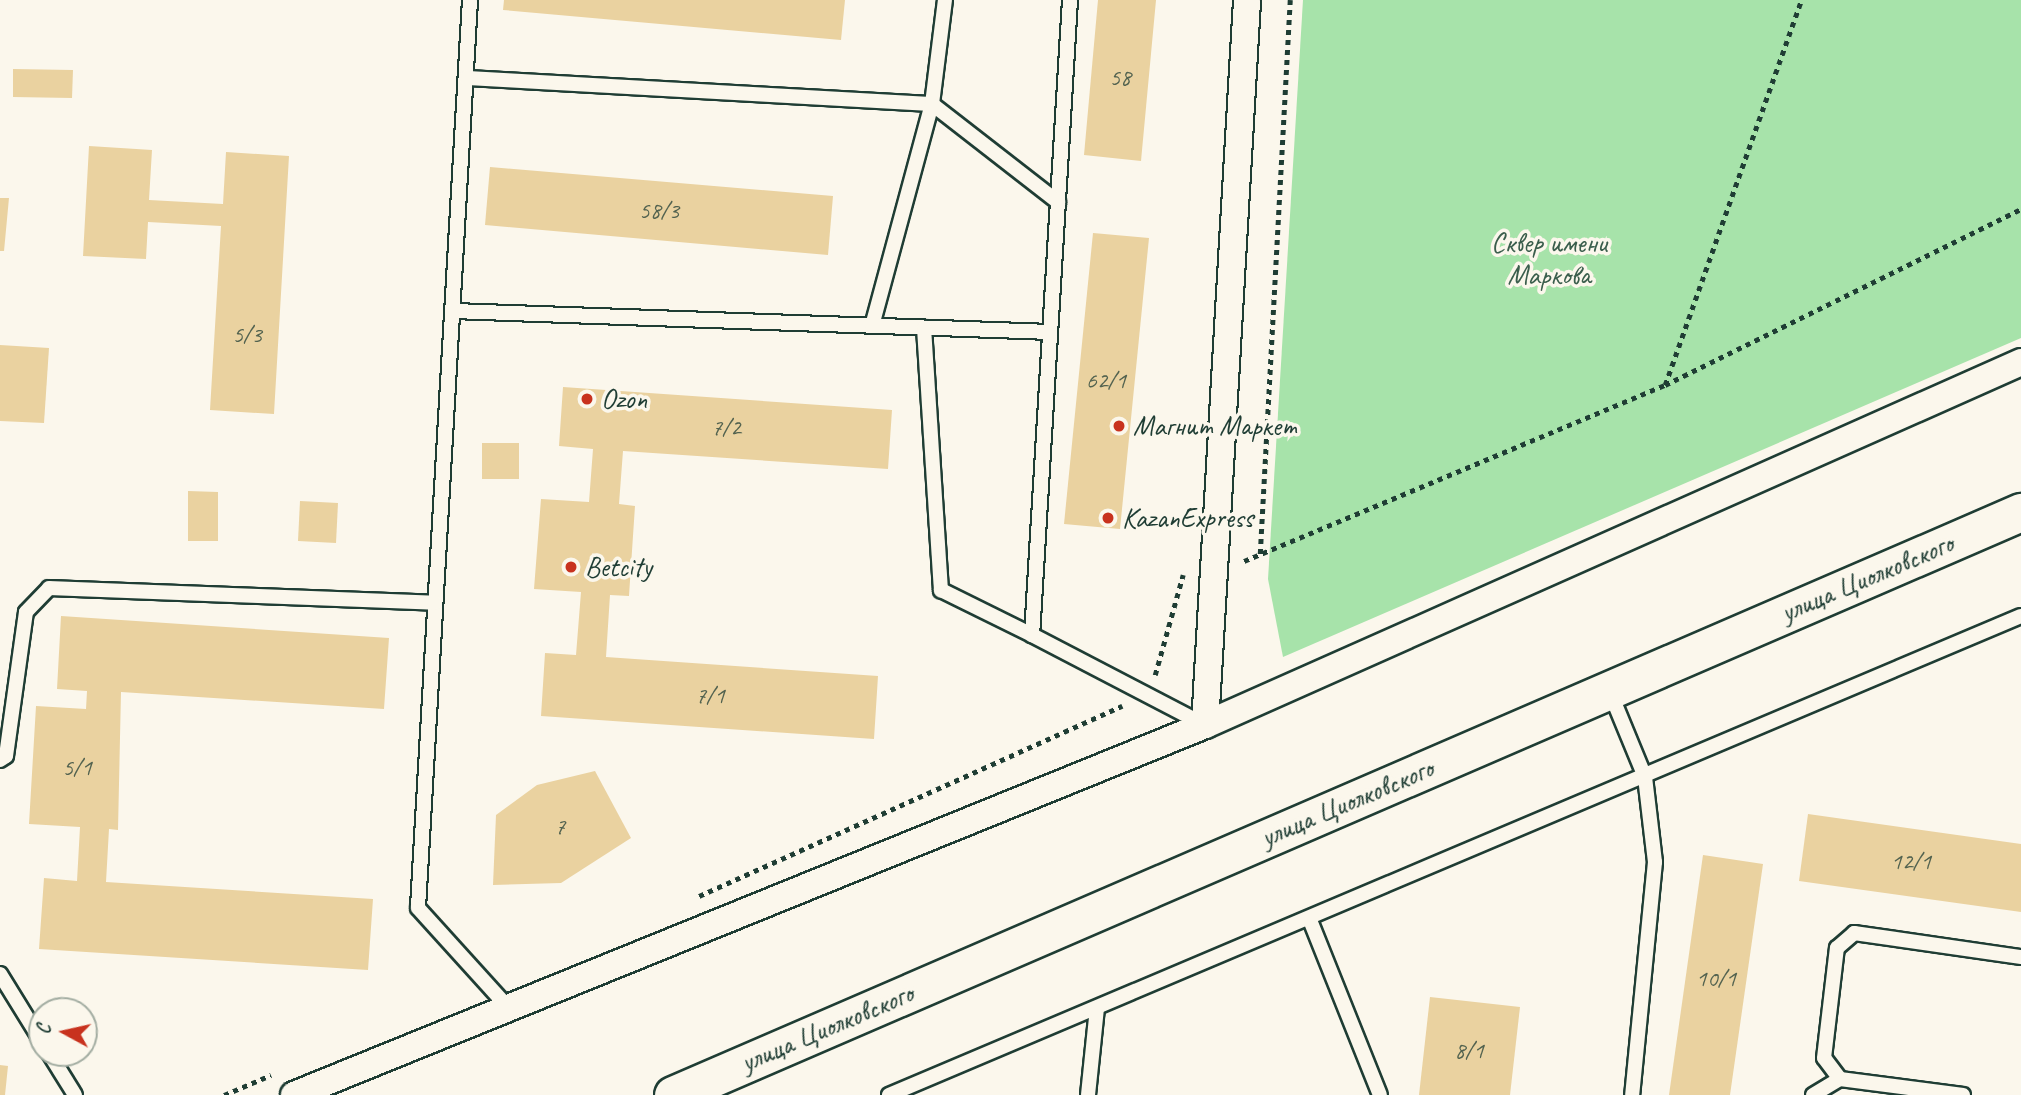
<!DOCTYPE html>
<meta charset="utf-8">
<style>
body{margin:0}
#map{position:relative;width:2021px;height:1095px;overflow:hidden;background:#fbf7ec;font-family:Caveat,sans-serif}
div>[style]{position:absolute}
.green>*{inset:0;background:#a7e3aa}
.building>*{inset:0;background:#ead2a0}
.path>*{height:4.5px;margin-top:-2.25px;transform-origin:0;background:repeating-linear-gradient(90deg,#1f3d34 0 5px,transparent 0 10px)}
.roads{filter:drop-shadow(2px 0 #1f3d34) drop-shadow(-2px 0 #1f3d34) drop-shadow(0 2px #1f3d34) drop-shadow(0 -2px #1f3d34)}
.lane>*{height:14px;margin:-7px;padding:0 7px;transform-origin:7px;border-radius:7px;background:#fbf7ec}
.street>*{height:26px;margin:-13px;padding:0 13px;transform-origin:13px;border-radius:13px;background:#fbf7ec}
.secondary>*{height:37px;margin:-18.5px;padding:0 18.5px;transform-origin:18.5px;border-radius:18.5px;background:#fbf7ec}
.dots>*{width:19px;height:19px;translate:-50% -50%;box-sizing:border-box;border:4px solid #fbf7ec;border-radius:50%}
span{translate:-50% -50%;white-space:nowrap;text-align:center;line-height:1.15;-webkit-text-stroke:7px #fbf7ec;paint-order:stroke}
.number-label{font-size:24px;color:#52624f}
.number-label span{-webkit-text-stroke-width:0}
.park-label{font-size:28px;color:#3a5e4c}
.poi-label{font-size:28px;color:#1f3d34}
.left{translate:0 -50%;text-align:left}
.street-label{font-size:28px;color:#1f3d34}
.north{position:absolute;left:28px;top:997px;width:70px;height:70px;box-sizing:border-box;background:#fbf7ec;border:2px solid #a3ada2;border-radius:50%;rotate:278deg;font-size:19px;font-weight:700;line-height:28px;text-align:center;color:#1f3d34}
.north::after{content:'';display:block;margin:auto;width:24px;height:32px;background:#c8321e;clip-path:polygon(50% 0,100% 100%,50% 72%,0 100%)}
</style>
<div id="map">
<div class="green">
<i style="clip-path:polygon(1303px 0,2021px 0,2021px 338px,1283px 657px,1268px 579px)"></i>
</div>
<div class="building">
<i style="clip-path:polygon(504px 0,845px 0,841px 40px,503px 10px)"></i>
<i style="clip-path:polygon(1098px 0,1156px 0,1141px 161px,1084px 155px)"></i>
<i style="clip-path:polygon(13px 69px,73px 70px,72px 98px,13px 97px)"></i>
<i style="clip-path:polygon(89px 146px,152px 150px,149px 200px,223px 204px,226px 152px,289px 156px,274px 414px,210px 410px,221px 226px,148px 222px,146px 259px,83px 256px)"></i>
<i style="clip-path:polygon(490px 167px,833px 196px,828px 255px,485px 225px)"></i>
<i style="clip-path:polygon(0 198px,9px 198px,4px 251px,0 251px)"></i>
<i style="clip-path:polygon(1093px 233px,1149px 238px,1120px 529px,1064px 524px)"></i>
<i style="clip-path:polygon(0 345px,49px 348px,44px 423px,0 421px)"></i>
<i style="clip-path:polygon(563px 387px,892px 410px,888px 469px,623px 451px,619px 504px,635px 506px,629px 596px,610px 595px,606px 657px,878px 676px,874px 739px,541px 716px,545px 653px,576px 655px,581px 592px,534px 589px,541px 499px,589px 502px,593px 449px,559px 446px)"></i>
<i style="clip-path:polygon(482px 443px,519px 443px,519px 479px,482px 479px)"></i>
<i style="clip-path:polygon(188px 491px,218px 492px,218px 541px,188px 541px)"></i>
<i style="clip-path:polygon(300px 501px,338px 503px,336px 543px,298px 541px)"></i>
<i style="clip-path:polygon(61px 616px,389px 638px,384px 709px,121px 692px,118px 830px,109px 829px,106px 882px,373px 899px,368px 970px,39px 949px,44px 878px,77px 881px,80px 827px,29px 824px,36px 706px,86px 709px,87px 691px,57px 689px)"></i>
<i style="clip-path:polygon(595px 771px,631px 838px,561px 883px,493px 885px,496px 815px,537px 785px)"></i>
<i style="clip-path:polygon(1808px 814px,2021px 844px,2021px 912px,1799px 881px)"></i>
<i style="clip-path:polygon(1703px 855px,1763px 864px,1730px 1095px,1669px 1095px)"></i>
<i style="clip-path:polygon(1430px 997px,1520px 1007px,1510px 1095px,1419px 1095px)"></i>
<i style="clip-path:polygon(0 1065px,8px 1066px,5px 1095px,0 1095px)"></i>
</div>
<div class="path">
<i style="left:1665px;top:385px;width:397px;rotate:-26.3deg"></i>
<i style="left:1260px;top:554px;width:555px;rotate:-86.9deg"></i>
<i style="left:1244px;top:561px;width:456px;rotate:-22.7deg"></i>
<i style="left:1665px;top:385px;width:408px;rotate:-70.5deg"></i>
<i style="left:1155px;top:675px;width:104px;rotate:-74.4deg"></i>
<i style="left:699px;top:896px;width:464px;rotate:-24.2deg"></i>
<i style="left:224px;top:1095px;width:51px;rotate:-23.1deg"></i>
</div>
<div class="roads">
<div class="lane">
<i style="left:470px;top:0;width:909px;rotate:93.28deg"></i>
<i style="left:418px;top:908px;width:132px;rotate:47.8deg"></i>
<i style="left:1070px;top:0;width:636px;rotate:93.42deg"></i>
<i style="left:1032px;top:635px;width:195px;rotate:27.5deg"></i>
<i style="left:466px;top:78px;width:467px;rotate:3.2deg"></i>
<i style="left:932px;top:104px;width:160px;rotate:37.9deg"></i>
<i style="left:453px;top:311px;width:597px;rotate:2.01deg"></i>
<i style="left:872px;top:326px;width:230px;rotate:-74.9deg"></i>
<i style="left:932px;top:104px;width:105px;rotate:-82.9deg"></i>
<i style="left:924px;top:328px;width:263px;rotate:86.3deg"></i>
<i style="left:941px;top:590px;width:102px;rotate:26.3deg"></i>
<i style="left:1610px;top:692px;width:92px;rotate:67.6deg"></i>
<i style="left:1645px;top:777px;width:86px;rotate:83.3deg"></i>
<i style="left:1655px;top:862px;width:234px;rotate:95.6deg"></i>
<i style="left:0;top:760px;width:7px;rotate:-34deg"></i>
<i style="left:6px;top:756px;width:145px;rotate:-82.1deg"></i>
<i style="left:26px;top:612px;width:33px;rotate:-46deg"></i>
<i style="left:49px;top:588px;width:386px;rotate:2.2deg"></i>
<i style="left:1310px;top:920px;width:188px;rotate:68.2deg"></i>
<i style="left:0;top:974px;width:80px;rotate:58.3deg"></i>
<i style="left:49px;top:1053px;width:49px;rotate:58.2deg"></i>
<i style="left:889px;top:1095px;width:1229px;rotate:-22.94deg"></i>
<i style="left:1088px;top:1095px;width:87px;rotate:-84.1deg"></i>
<i style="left:1813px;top:1095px;width:31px;rotate:-31deg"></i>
<i style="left:1963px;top:1095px;width:124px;rotate:-172.6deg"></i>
<i style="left:1840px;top:1079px;width:26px;rotate:-127deg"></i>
<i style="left:1824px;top:1058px;width:111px;rotate:-83.3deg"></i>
<i style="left:1837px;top:948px;width:23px;rotate:-41deg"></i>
<i style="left:1854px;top:933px;width:169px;rotate:8.2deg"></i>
</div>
<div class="street">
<i style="left:1205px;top:725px;width:726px;rotate:-86.68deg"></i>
<i style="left:294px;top:1095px;width:983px;rotate:-22.1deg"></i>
<i style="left:1205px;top:725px;width:893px;rotate:-23.98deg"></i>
</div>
<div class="secondary">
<i style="left:673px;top:1095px;width:1469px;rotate:-23.39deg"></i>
</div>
</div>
<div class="dots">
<i style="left:587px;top:399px;background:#c8321e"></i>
<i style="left:1119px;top:426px;background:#c8321e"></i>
<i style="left:1108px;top:518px;background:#c8321e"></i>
<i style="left:571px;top:567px;background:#c8321e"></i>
</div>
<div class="number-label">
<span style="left:1120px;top:78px">58</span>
<span style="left:659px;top:211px">58/3</span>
<span style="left:247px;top:335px">5/3</span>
<span style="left:1106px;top:381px">62/1</span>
<span style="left:726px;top:428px">7/2</span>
<span style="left:710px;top:696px">7/1</span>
<span style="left:77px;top:768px">5/1</span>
<span style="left:560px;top:827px">7</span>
<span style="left:1911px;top:862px">12/1</span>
<span style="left:1716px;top:979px">10/1</span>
<span style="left:1469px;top:1051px">8/1</span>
</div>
<div class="park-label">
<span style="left:1549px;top:259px">Сквер имени<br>Маркова</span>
</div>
<div class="poi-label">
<span class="left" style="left:601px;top:399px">Ozon</span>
<span class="left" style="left:1133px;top:426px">Магнит Маркет</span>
<span class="left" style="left:1122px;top:518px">KazanExpress</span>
<span class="left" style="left:585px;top:567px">Betcity</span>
</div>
<div class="street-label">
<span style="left:1867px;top:578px;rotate:-23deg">улица Циолковского</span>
<span style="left:1347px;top:803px;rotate:-23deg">улица Циолковского</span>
<span style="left:827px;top:1028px;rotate:-23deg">улица Циолковского</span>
</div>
<div class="north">С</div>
</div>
